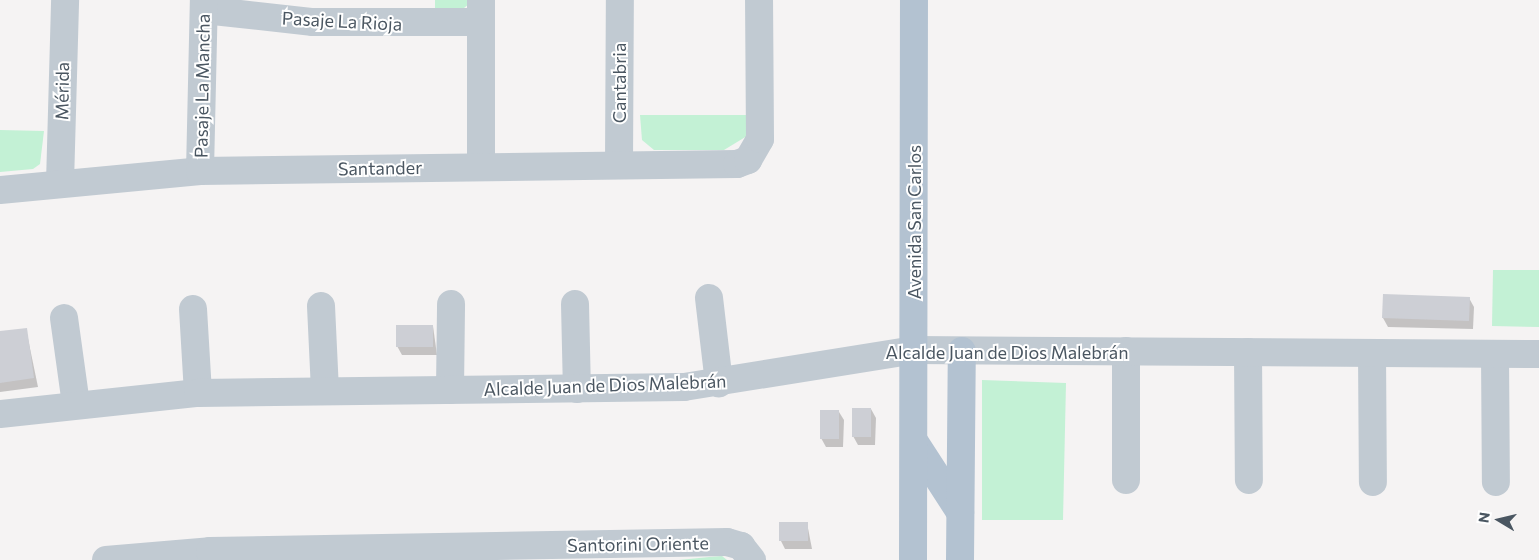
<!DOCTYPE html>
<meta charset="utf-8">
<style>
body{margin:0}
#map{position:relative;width:1539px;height:560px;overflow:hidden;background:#f5f3f3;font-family:Commissioner,sans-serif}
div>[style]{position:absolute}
.green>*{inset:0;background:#c3f1d5}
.shadow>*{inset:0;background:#0003}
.building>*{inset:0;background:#cdcfd5}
.minor>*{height:28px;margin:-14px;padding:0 14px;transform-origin:14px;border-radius:14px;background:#c1cad2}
.major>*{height:28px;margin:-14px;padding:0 14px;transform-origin:14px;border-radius:14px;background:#b3c2d1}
span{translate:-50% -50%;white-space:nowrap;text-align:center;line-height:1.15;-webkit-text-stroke:4px #fff;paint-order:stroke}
.street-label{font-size:18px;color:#4a5661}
.north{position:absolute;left:1474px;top:495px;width:50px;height:50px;-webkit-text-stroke:4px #fff;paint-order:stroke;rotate:279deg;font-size:14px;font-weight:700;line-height:20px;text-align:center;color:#4a5661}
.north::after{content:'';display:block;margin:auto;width:18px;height:22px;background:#4a5661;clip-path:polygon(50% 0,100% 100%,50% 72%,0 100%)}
</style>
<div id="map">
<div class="green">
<i style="clip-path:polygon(435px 0,474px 0,459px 12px,435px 9px)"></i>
<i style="clip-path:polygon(640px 115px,748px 115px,747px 136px,724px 150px,654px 150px,642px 140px)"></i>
<i style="clip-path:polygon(0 130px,44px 131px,40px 164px,33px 169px,0 172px)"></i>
<i style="clip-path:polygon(1493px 270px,1539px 270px,1539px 327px,1492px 326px)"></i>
<i style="clip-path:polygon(982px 380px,1066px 383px,1063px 520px,982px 520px)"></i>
<i style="clip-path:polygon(722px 556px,727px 560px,679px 560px,709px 557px)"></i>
</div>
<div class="shadow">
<i style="clip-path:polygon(1384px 295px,1469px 298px,1474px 307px,1473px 329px,1388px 327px,1383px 318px)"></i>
<i style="clip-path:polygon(433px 326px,437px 355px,402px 355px,397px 346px)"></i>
<i style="clip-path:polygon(26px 329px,38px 387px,0 392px,0 332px)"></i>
<i style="clip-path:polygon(871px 409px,876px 418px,875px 445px,858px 445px,853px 436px)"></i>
<i style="clip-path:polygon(839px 412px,844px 420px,843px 447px,826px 447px,821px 438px)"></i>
<i style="clip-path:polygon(807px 523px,812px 549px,785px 549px,781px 541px)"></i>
</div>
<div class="building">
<i style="clip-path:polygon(1383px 294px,1470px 297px,1469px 321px,1382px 318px)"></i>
<i style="clip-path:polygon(396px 325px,433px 325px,433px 347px,396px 347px)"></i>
<i style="clip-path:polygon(27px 328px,34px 378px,0 383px,0 331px)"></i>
<i style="clip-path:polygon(852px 408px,871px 408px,871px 437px,852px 437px)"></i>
<i style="clip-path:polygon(820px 410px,839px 410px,839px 439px,820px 439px)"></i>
<i style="clip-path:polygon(779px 522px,808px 522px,808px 541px,779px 541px)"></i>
</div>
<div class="minor">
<i style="left:204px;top:10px;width:110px;rotate:6.3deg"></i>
<i style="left:313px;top:22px;width:168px"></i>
<i style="left:619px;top:165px;width:165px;rotate:-89.7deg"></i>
<i style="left:481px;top:167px;width:167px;rotate:-90deg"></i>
<i style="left:200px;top:171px;width:171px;rotate:-88.7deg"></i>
<i style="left:60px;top:183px;width:183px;rotate:-88.4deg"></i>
<i style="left:0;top:190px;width:201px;rotate:-5.4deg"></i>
<i style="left:200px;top:171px;width:537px;rotate:-0.75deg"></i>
<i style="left:737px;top:164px;width:12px;rotate:-20deg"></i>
<i style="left:748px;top:160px;width:24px;rotate:-60deg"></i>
<i style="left:760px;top:139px;width:139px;rotate:-90.4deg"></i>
<i style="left:709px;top:298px;width:86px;rotate:83.3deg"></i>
<i style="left:575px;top:304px;width:85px;rotate:88.7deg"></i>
<i style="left:321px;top:306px;width:85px;rotate:87.3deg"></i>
<i style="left:193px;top:309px;width:84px;rotate:86.6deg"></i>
<i style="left:64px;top:318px;width:87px;rotate:82.1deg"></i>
<i style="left:1126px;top:351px;width:129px;rotate:90deg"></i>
<i style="left:1248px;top:352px;width:128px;rotate:89.6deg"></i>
<i style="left:1372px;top:353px;width:129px;rotate:89.6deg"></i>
<i style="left:1495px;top:354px;width:128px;rotate:89.6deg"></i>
<i style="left:450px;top:390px;width:86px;rotate:-89.3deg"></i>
<i style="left:0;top:414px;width:199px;rotate:-6.1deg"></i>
<i style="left:198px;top:393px;width:486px;rotate:-0.7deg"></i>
<i style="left:684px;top:387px;width:233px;rotate:-9.1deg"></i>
<i style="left:914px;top:350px;width:625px;rotate:0.37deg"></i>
<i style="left:106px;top:560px;width:104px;rotate:-4.9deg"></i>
<i style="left:210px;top:551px;width:517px;rotate:-1deg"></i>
<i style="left:727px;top:542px;width:15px;rotate:16deg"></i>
<i style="left:741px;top:546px;width:18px;rotate:52deg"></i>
</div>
<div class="major">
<i style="left:914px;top:441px;width:85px;rotate:57.1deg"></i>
<i style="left:913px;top:560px;width:560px;rotate:-89.9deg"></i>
<i style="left:960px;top:560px;width:209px;rotate:-89.5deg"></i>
</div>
<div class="street-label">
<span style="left:342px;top:21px;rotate:3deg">Pasaje La Rioja</span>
<span style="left:619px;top:83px;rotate:-90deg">Cantabria</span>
<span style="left:202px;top:86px;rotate:-89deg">Pasaje La Mancha</span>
<span style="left:62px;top:91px;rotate:-89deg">Mérida</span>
<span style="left:380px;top:168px;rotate:-1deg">Santander</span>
<span style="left:914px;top:222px;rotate:-90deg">Avenida San Carlos</span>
<span style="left:1007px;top:352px">Alcalde Juan de Dios Malebrán</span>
<span style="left:605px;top:385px;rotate:-2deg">Alcalde Juan de Dios Malebrán</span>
<span style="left:638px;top:544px;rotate:-1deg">Santorini Oriente</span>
</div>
<div class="north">N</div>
</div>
